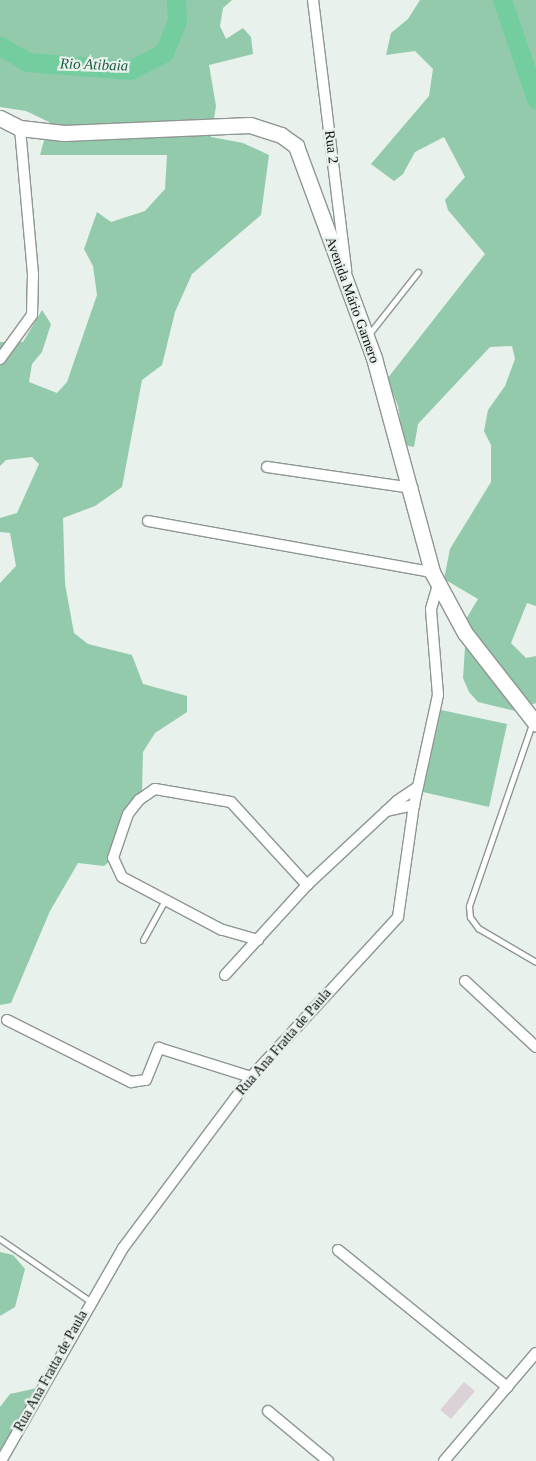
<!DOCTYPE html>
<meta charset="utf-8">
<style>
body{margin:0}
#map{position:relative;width:536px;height:1461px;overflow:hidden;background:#e8f1ec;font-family:Georgia,serif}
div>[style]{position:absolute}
.green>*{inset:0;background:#92caab}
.river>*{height:19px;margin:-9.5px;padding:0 9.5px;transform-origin:9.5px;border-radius:9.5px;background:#73cd9f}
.building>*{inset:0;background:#dbd2d7}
.roads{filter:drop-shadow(1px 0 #8e9692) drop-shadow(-1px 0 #8e9692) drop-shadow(0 1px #8e9692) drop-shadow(0 -1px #8e9692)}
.lane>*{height:5px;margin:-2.5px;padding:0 2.5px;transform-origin:2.5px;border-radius:2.5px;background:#fff}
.street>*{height:10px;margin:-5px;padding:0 5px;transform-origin:5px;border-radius:5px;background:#fff}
.secondary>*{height:15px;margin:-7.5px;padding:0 7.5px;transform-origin:7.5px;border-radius:7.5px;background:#fff}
span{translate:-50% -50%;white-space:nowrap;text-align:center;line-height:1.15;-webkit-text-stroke:4.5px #e8f1ec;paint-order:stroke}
.street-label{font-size:14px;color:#0a0d0c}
.water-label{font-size:15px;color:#195d3f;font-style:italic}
</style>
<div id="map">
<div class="green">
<i style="clip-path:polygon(0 0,232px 0,223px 8px,220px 26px,226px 39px,243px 28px,251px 37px,253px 54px,209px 65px,216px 106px,211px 137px,243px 143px,269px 155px,261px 215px,192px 274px,175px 312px,162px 365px,142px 380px,122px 487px,95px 506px,63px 518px,65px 584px,74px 633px,88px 644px,132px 655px,143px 684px,187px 696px,187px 712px,155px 733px,143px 752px,142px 792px,117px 855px,104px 866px,78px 863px,50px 911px,11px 1003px,0 1005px,0 583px,16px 566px,10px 533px,0 532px,0 518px,17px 513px,39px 464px,32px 457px,6px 460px,0 466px,0 342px,23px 342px,42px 310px,51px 324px,42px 352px,32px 364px,29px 382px,57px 393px,67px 382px,97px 295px,93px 266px,84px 249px,97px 212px,111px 222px,145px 211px,165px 189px,167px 155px,40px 155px,49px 122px,26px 111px,0 107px)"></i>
<i style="clip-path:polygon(420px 0,536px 0,536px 606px,527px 603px,511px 643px,526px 658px,536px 656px,536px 703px,515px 711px,478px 702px,469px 692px,463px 678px,465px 647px,477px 635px,466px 619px,478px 599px,444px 579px,450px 549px,491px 482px,491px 445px,484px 431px,488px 410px,505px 386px,515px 359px,512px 346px,490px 347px,418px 424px,414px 447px,404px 445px,398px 406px,387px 379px,485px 254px,448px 210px,445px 200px,465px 177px,444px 137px,415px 152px,403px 174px,394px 181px,371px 164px,429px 96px,433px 69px,415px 51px,386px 55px,391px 33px,408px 19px)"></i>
<i style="clip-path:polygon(441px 710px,507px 724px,489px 807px,423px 792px)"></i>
<i style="clip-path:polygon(0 1252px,13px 1255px,25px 1269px,15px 1307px,0 1316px)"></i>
<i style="clip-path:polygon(37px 1388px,0 1455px,0 1407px,10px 1394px)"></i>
</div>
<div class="river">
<i style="left:502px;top:0;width:105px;rotate:71deg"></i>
<i style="left:0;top:46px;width:32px;rotate:30deg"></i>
<i style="left:28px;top:62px;width:102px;rotate:4.5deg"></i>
<i style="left:130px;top:70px;width:38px;rotate:-27deg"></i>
<i style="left:164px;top:53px;width:35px;rotate:-68deg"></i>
<i style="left:177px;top:21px;width:21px;rotate:-93deg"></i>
</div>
<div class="building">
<i style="clip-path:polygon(464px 1382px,475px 1391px,451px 1419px,440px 1410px)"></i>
</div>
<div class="roads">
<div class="lane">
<i style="left:369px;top:334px;width:79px;rotate:-51.7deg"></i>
<i style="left:532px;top:724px;width:193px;rotate:109.1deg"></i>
<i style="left:469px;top:906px;width:11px;rotate:85deg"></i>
<i style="left:470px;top:917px;width:14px;rotate:54deg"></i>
<i style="left:478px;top:928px;width:67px;rotate:30.4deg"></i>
<i style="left:143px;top:940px;width:46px;rotate:-61.2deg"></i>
<i style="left:0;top:1239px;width:109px;rotate:34.6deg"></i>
</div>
<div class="street">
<i style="left:313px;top:0;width:272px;rotate:83deg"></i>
<i style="left:0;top:359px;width:54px;rotate:-54deg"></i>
<i style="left:32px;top:315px;width:41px;rotate:-88.6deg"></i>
<i style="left:33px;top:274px;width:147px;rotate:-95.1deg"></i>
<i style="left:267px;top:467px;width:147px;rotate:8.2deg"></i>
<i style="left:148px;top:521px;width:289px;rotate:10.2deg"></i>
<i style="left:386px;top:811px;width:29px;rotate:-12deg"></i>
<i style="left:258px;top:940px;width:37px;rotate:-164deg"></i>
<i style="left:222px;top:930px;width:113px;rotate:-152.1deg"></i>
<i style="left:122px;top:877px;width:21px;rotate:-115deg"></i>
<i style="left:113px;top:858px;width:46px;rotate:-71.2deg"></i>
<i style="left:128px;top:814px;width:18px;rotate:-52deg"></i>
<i style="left:139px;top:800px;width:19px;rotate:-35deg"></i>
<i style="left:155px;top:789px;width:77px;rotate:9.7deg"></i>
<i style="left:231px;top:802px;width:113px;rotate:47.5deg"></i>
<i style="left:307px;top:885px;width:123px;rotate:-43deg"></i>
<i style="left:397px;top:801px;width:25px;rotate:-34deg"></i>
<i style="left:225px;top:975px;width:122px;rotate:-47.7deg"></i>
<i style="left:465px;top:981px;width:97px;rotate:42.9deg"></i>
<i style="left:7px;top:1020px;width:139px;rotate:26.6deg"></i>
<i style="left:131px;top:1082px;width:15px;rotate:-8deg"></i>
<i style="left:146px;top:1080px;width:35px;rotate:-68deg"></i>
<i style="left:159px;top:1048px;width:96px;rotate:17.5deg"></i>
<i style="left:338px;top:1250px;width:218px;rotate:39deg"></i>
<i style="left:268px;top:1411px;width:78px;rotate:39.8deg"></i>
<i style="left:1px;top:1461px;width:245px;rotate:-60.2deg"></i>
<i style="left:123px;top:1248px;width:214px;rotate:-53.2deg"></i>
<i style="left:251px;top:1077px;width:217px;rotate:-47.4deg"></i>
<i style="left:398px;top:917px;width:113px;rotate:-81.9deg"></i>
<i style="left:414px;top:805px;width:113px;rotate:-77.7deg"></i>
<i style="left:438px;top:695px;width:86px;rotate:-94.7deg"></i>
<i style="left:431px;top:609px;width:26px;rotate:-74deg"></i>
<i style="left:444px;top:1461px;width:142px;rotate:-49.6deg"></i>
</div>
<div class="secondary">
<i style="left:0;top:118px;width:22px;rotate:27deg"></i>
<i style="left:20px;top:128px;width:44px;rotate:6.5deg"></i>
<i style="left:64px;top:133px;width:186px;rotate:-2.5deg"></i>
<i style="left:250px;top:125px;width:33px;rotate:18deg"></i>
<i style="left:281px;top:135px;width:19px;rotate:36deg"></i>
<i style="left:296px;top:146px;width:226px;rotate:69.8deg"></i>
<i style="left:374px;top:358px;width:222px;rotate:74.8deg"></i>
<i style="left:432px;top:572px;width:69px;rotate:61.6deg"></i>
<i style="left:465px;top:633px;width:115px;rotate:52deg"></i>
</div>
</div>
<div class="street-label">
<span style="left:331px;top:147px;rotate:83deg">Rua 2</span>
<span style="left:352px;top:300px;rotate:70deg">Avenida Mário Garnero</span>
<span style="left:284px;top:1042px;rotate:-49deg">Rua Ana Fratta de Paula</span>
<span style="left:51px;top:1371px;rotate:-61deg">Rua Ana Fratta de Paula</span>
</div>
<div class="water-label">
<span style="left:94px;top:65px;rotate:2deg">Rio Atibaia</span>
</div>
</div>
